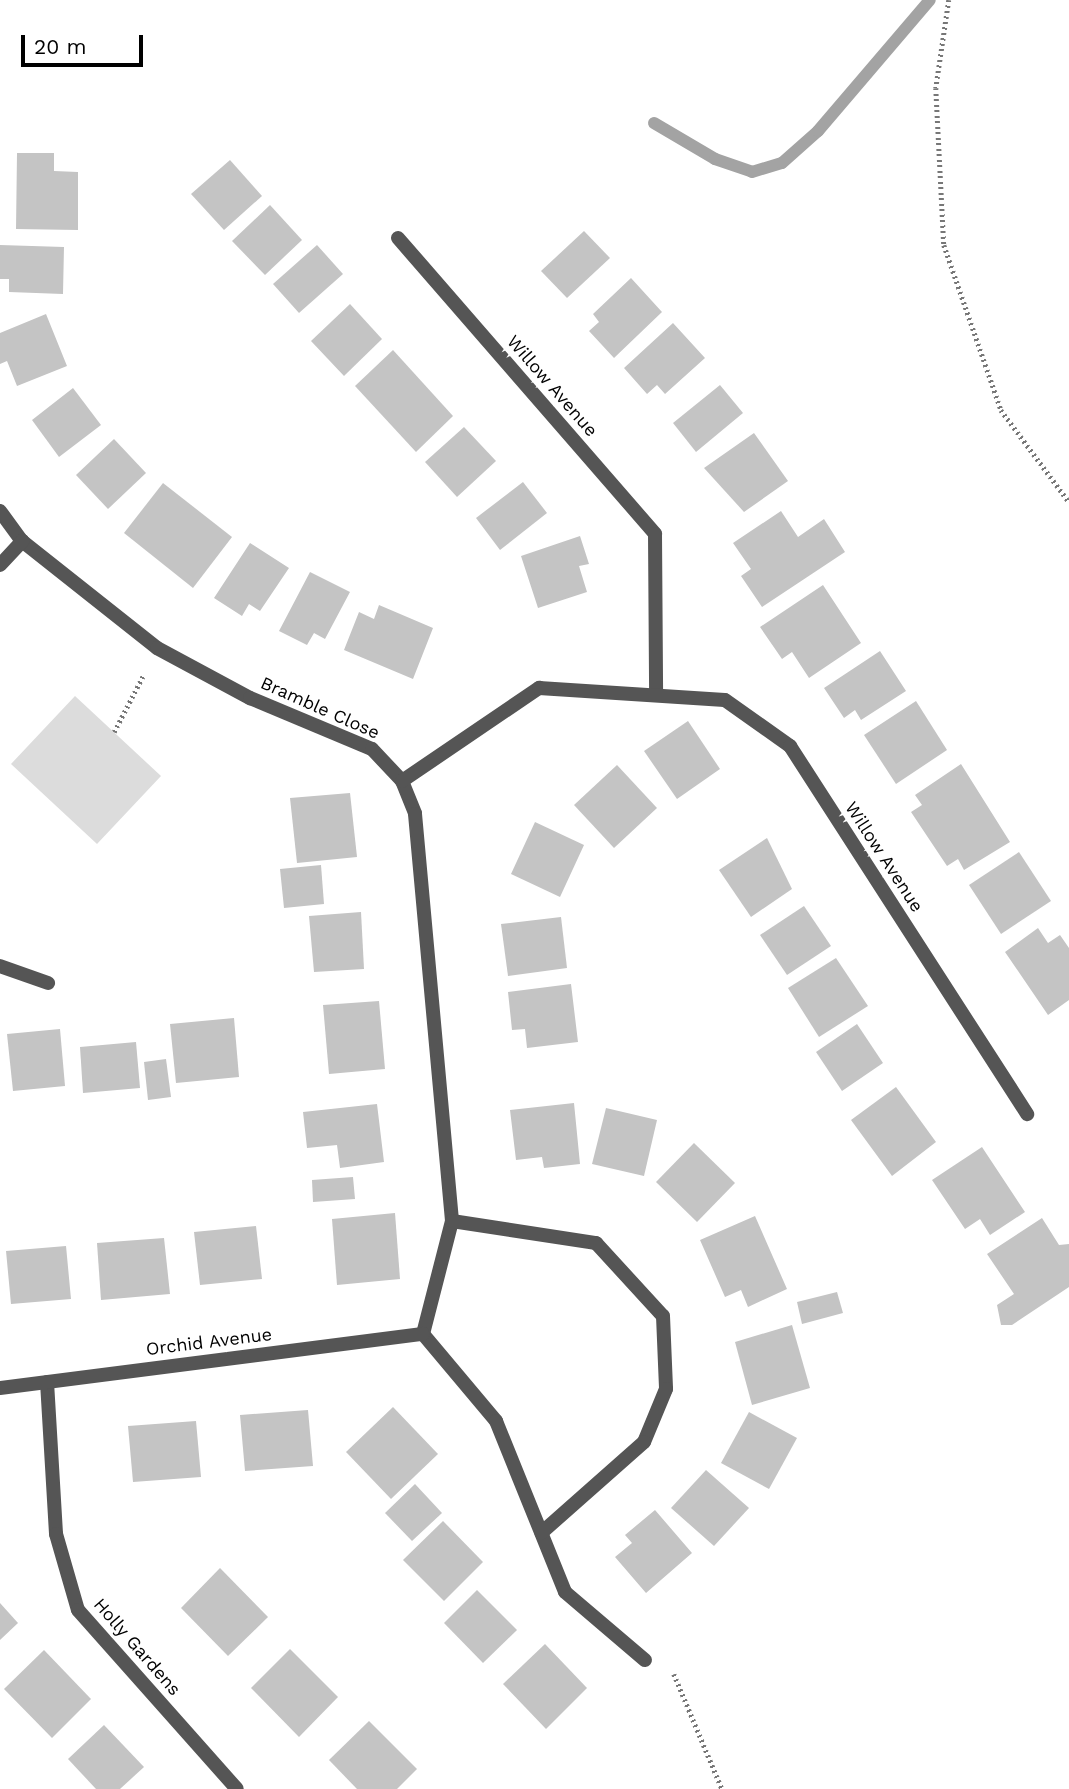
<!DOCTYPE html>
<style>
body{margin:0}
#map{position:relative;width:1069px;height:1789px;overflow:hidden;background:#fff;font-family:"Work Sans",sans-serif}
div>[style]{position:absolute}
.green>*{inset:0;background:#dcdcdc}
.stream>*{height:12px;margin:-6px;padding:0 6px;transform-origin:6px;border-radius:6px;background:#a3a3a3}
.building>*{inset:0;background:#c4c4c4}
.path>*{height:4.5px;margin-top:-2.25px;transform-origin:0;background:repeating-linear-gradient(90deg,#777 0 2px,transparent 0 5.5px)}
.minor>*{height:14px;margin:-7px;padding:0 7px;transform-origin:7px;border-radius:7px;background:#555}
span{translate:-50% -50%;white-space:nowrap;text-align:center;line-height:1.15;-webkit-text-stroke:6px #fff;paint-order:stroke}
.street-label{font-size:18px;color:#000}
.scale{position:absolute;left:21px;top:35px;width:122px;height:32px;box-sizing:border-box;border:4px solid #000;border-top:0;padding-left:9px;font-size:21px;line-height:24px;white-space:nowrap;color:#000;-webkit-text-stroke:5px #fff;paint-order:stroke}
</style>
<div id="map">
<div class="green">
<i style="clip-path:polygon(75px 696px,161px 776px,97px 844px,11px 764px)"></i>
</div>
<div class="stream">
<i style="left:654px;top:123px;width:71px;rotate:30.5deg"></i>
<i style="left:715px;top:159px;width:39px;rotate:19deg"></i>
<i style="left:752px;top:172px;width:31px;rotate:-17deg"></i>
<i style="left:782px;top:163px;width:48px;rotate:-41.6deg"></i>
<i style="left:818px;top:131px;width:172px;rotate:-49.5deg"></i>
</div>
<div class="building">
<i style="clip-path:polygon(17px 153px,54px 153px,54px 171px,78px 172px,78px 230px,16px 229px)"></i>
<i style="clip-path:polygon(230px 160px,262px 196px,224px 230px,191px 194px)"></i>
<i style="clip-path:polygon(270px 205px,302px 240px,265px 275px,232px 241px)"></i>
<i style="clip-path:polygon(584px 231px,610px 258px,567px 298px,541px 271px)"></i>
<i style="clip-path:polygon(0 245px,64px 247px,63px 294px,9px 292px,9px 279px,0 279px)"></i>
<i style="clip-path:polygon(317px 245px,343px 274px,299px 313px,273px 284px)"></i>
<i style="clip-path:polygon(631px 278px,662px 312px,614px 358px,589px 331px,599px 322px,593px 314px)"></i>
<i style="clip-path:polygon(350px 304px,382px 339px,344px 376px,311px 341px)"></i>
<i style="clip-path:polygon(46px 314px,67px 366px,17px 386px,7px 361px,0 364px,0 333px)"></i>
<i style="clip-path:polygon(673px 323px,705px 358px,665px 394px,657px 385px,647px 394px,624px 368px)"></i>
<i style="clip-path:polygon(393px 350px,453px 416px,416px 452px,355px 386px)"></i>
<i style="clip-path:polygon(720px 385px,743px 413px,696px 452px,673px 423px)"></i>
<i style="clip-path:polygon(73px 388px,101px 425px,59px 457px,32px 420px)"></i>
<i style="clip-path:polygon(464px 427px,496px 461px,457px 497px,425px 462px)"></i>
<i style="clip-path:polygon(754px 433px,788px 481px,744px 512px,704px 468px)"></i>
<i style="clip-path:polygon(114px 439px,146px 473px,108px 509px,76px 475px)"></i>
<i style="clip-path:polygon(523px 482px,547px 513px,500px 550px,476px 518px)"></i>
<i style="clip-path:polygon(163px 483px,232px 537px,193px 588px,124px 533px)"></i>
<i style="clip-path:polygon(781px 511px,798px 537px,824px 519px,845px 552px,762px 607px,741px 576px,751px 569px,733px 543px)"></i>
<i style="clip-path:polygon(580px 536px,589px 564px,579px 566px,587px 592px,538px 608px,521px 556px)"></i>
<i style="clip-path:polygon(250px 543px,289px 568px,260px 611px,249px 604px,242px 616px,214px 598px)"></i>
<i style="clip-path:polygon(310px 572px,350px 592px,325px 639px,314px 633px,307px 645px,279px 631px)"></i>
<i style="clip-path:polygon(823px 585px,861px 643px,809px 678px,792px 652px,782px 659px,760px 627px)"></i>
<i style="clip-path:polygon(379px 605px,433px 628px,413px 679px,344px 650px,359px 612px,374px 619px)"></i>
<i style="clip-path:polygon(880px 651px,906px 691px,861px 720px,855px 710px,844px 718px,824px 688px)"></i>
<i style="clip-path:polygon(916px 701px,947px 750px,896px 784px,864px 735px)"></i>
<i style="clip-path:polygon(688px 721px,720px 769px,677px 799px,644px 751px)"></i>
<i style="clip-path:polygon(961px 764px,1010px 842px,964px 870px,958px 859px,947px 866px,911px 812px,922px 805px,915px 795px)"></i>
<i style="clip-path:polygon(617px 765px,657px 808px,614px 848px,574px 805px)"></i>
<i style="clip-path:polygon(350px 793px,357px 857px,297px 863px,290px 798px)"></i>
<i style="clip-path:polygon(535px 822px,584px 845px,560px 897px,511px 874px)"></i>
<i style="clip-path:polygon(767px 838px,792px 889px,751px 917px,719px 870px)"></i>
<i style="clip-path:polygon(1019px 852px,1051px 901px,1001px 934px,969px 885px)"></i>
<i style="clip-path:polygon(321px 865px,324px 904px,284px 908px,280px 869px)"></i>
<i style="clip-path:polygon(804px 906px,831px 946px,787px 975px,760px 935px)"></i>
<i style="clip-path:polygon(361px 912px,364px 969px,314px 972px,309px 916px)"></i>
<i style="clip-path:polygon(561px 917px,567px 968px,508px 976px,501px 924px)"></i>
<i style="clip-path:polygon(1038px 928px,1048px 943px,1060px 935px,1069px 948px,1069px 1000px,1048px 1015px,1005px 952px)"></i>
<i style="clip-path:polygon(836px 958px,868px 1006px,819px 1037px,788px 988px)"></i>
<i style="clip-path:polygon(571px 984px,578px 1042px,527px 1048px,525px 1029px,512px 1030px,508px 992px)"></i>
<i style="clip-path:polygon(379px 1001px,385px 1069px,329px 1074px,323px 1005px)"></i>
<i style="clip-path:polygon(234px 1018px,239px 1077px,176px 1083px,170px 1024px)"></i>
<i style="clip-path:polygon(857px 1024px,883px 1063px,842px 1091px,816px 1052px)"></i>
<i style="clip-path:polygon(60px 1029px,65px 1086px,13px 1091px,7px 1034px)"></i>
<i style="clip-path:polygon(136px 1042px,140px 1088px,83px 1093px,80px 1047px)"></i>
<i style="clip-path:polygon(166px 1059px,171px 1097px,148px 1100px,144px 1062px)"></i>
<i style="clip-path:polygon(896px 1087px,936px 1142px,892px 1176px,851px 1120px)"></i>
<i style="clip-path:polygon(574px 1103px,580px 1164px,544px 1168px,542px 1157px,516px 1160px,510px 1110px)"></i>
<i style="clip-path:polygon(377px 1104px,384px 1162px,340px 1168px,337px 1145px,307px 1148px,303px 1112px)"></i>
<i style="clip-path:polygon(606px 1108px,657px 1120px,644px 1176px,592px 1164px)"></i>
<i style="clip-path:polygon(694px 1143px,735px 1183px,697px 1222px,656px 1182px)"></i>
<i style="clip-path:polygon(982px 1147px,1025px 1212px,990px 1235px,980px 1219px,965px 1229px,932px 1180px)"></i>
<i style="clip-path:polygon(353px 1177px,355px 1199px,313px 1202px,312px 1180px)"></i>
<i style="clip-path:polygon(395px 1213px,400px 1279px,337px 1285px,332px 1219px)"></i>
<i style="clip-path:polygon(755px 1216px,787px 1289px,748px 1307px,741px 1290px,725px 1297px,700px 1240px)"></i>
<i style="clip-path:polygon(1042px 1218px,1059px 1245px,1069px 1244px,1069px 1287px,1012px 1325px,1001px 1325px,997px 1305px,1014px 1294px,987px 1254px)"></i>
<i style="clip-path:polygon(256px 1226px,262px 1279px,200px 1285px,194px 1232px)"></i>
<i style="clip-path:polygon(164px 1238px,170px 1294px,101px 1300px,97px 1243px)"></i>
<i style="clip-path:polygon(66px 1246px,71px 1299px,11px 1304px,6px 1251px)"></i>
<i style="clip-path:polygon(837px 1292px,843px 1313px,802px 1324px,797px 1302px)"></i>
<i style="clip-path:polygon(792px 1325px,810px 1388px,752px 1405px,735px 1342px)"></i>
<i style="clip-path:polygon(393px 1407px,438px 1454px,391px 1499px,346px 1452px)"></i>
<i style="clip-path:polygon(308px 1410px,313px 1466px,245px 1471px,240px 1415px)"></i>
<i style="clip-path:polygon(749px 1412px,797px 1438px,769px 1489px,721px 1463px)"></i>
<i style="clip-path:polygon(196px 1421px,201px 1477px,133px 1482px,128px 1426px)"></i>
<i style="clip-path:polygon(706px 1470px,749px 1508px,714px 1546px,671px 1508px)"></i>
<i style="clip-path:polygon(415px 1484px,442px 1513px,412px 1541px,385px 1513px)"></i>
<i style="clip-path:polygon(655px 1510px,692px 1553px,646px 1593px,615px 1557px,632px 1543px,625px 1535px)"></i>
<i style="clip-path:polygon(443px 1521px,483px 1562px,444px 1601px,403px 1560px)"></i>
<i style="clip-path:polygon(220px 1568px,268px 1617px,228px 1656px,181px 1608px)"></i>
<i style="clip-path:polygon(477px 1590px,517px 1630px,483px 1663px,444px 1623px)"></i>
<i style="clip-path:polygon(0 1603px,18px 1623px,0 1640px)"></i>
<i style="clip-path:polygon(545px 1644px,587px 1688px,546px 1729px,503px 1684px)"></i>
<i style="clip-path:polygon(290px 1649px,338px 1697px,299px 1737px,251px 1688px)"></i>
<i style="clip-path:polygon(44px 1650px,91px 1699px,52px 1738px,4px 1689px)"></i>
<i style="clip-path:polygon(369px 1721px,417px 1769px,397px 1789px,357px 1789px,329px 1760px)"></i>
<i style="clip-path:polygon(104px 1725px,144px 1767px,120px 1789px,96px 1789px,68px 1759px)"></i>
</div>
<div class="path">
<i style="left:949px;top:0;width:89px;rotate:98.4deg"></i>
<i style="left:936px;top:88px;width:157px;rotate:87.1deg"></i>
<i style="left:944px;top:245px;width:175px;rotate:70.9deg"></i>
<i style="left:1001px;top:410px;width:114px;rotate:53.5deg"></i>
<i style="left:114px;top:732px;width:65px;rotate:-62.7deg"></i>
<i style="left:674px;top:1674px;width:125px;rotate:67.3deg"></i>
</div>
<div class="minor">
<i style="left:398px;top:238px;width:392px;rotate:49deg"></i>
<i style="left:655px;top:534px;width:160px;rotate:89.6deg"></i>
<i style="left:0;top:511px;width:37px;rotate:54deg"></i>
<i style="left:22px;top:541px;width:172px;rotate:38.4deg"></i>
<i style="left:157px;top:648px;width:106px;rotate:28.3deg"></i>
<i style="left:250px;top:698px;width:132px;rotate:22.7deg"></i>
<i style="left:372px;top:749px;width:44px;rotate:46.8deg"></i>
<i style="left:402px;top:781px;width:35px;rotate:68deg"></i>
<i style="left:415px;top:814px;width:409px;rotate:84.8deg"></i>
<i style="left:452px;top:1221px;width:117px;rotate:104.4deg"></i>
<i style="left:423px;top:1334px;width:114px;rotate:50deg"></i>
<i style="left:496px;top:1421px;width:184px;rotate:68deg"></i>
<i style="left:565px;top:1592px;width:105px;rotate:40.4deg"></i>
<i style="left:0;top:565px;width:33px;rotate:-47deg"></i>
<i style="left:402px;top:781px;width:166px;rotate:-34.2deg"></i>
<i style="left:539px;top:688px;width:186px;rotate:3.7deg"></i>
<i style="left:725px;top:700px;width:80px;rotate:35.3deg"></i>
<i style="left:790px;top:746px;width:438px;rotate:57.2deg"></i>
<i style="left:0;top:966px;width:51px;rotate:19.5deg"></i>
<i style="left:452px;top:1221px;width:146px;rotate:8.7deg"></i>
<i style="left:596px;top:1243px;width:99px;rotate:47.5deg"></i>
<i style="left:663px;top:1316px;width:73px;rotate:87.6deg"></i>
<i style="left:666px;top:1389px;width:57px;rotate:112.5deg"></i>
<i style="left:644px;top:1442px;width:137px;rotate:138.5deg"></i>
<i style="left:47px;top:1382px;width:152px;rotate:86.6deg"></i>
<i style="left:56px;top:1534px;width:79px;rotate:73.9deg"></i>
<i style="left:78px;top:1610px;width:239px;rotate:48.4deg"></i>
<i style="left:0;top:1388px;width:426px;rotate:-7.3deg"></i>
</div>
<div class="street-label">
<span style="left:552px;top:386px;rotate:49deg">Willow Avenue</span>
<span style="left:320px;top:708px;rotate:24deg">Bramble Close</span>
<span style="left:884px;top:857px;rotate:57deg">Willow Avenue</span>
<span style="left:209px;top:1342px;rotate:-7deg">Orchid Avenue</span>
<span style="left:137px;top:1647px;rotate:49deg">Holly Gardens</span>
</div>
<div class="scale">20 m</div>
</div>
